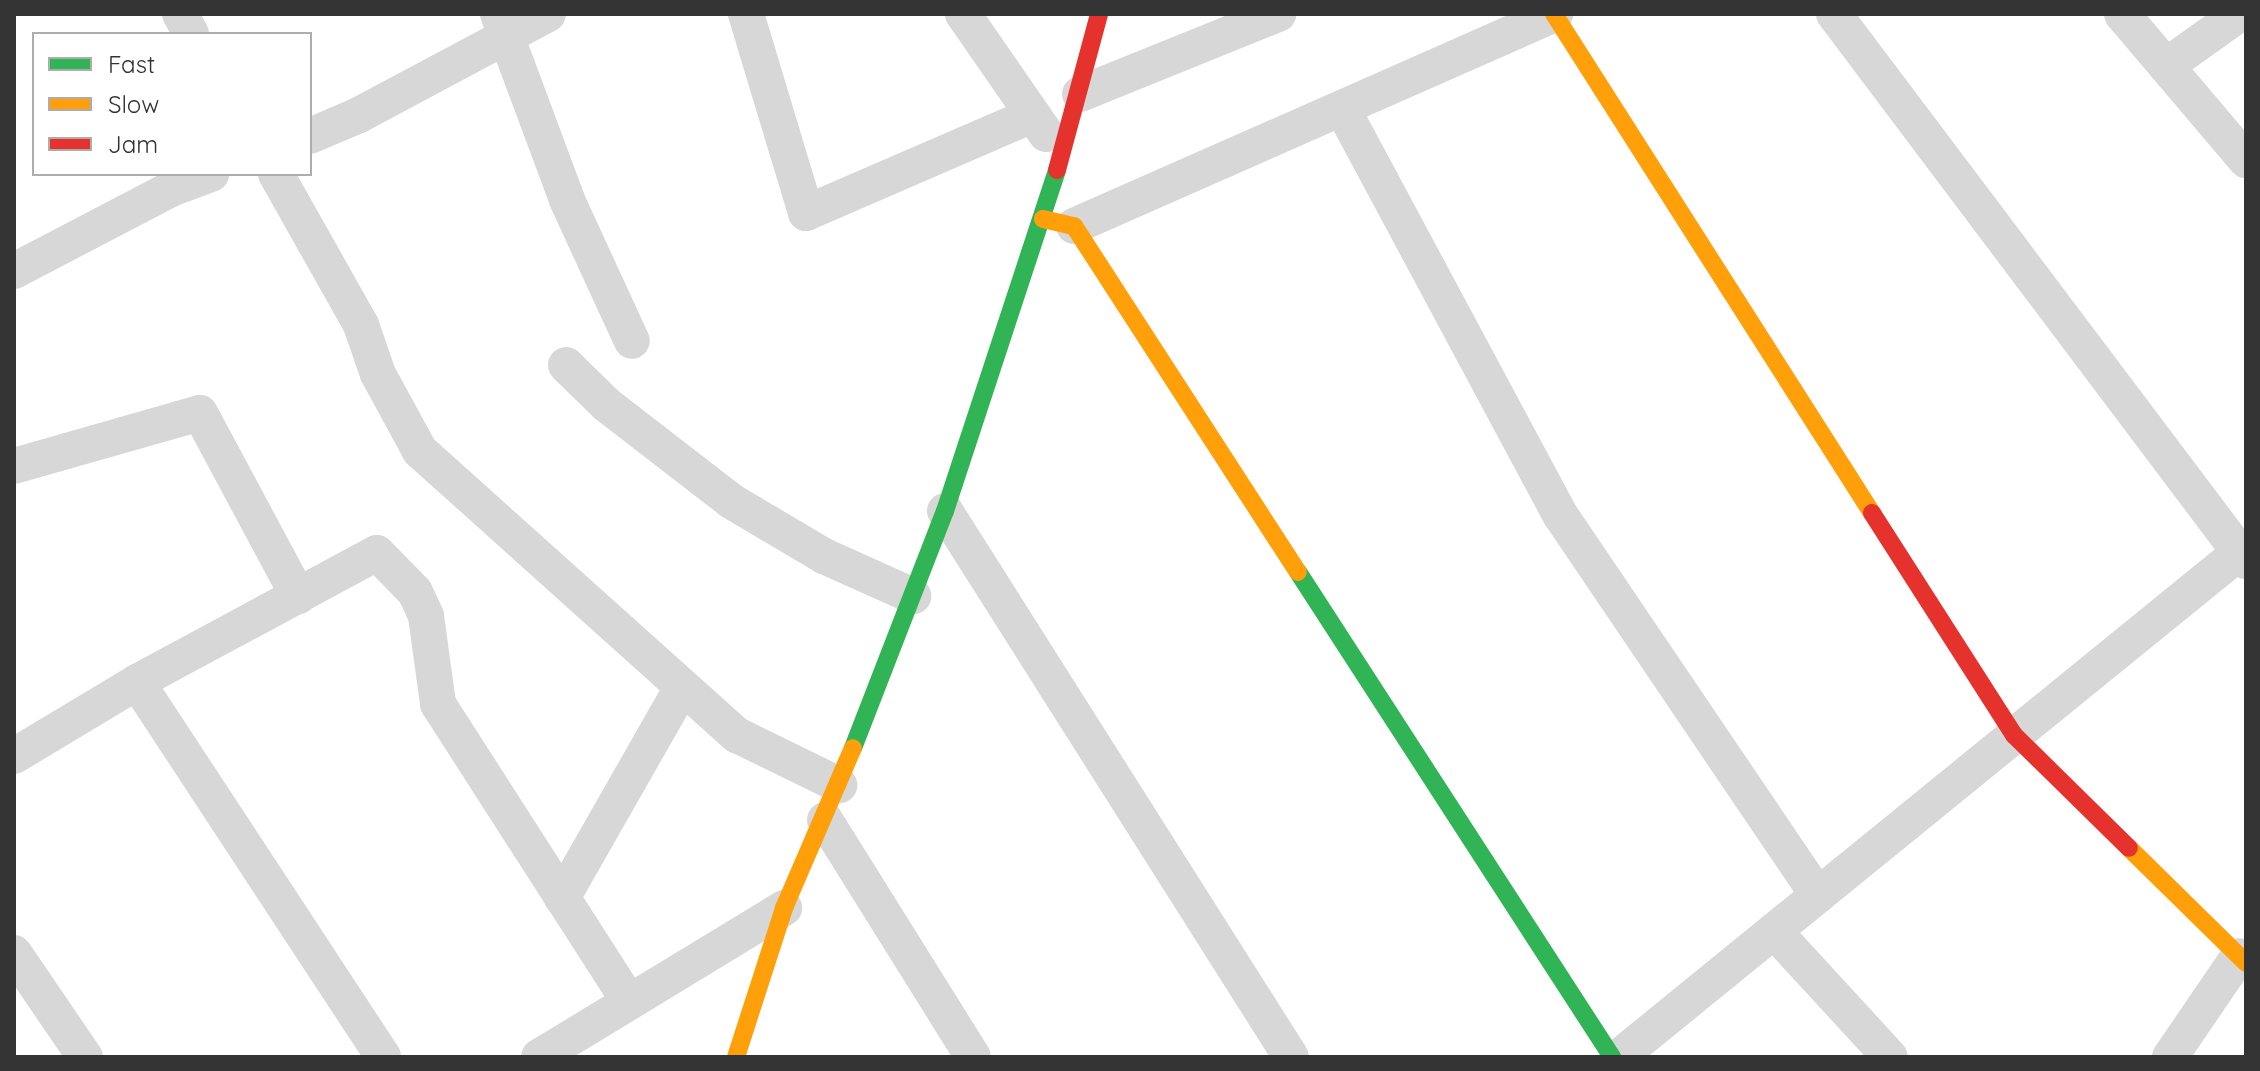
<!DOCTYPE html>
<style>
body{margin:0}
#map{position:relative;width:2260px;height:1071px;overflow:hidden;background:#fff;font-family:Quicksand,sans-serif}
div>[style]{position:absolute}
.street>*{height:36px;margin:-18px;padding:0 18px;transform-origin:18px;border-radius:18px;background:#d7d7d7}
.fast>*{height:18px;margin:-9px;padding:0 9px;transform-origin:9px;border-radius:9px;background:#30b455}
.slow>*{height:18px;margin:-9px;padding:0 9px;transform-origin:9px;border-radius:9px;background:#ff9f0a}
.jam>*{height:18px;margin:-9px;padding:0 9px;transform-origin:9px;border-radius:9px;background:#e5322d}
span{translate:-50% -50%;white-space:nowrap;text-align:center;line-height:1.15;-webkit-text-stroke:8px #fff;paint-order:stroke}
.frame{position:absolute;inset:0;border:16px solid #333;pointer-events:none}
.legend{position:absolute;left:32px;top:32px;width:280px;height:144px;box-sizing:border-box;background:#fff;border:2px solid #adadad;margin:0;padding:10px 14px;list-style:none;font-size:24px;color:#333}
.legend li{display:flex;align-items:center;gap:16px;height:40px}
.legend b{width:40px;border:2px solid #adadad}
</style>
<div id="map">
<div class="street">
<i style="left:180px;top:14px;width:23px;rotate:61deg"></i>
<i style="left:498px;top:14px;width:198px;rotate:69.6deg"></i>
<i style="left:567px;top:200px;width:155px;rotate:65.3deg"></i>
<i style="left:746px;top:14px;width:208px;rotate:73.2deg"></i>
<i style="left:806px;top:213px;width:247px;rotate:-23.4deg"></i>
<i style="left:963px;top:14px;width:146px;rotate:55.3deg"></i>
<i style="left:1834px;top:14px;width:685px;rotate:53.01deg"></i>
<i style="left:2122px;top:14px;width:192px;rotate:49.7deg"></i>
<i style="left:2166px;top:66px;width:90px;rotate:-35.5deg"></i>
<i style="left:1080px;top:94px;width:214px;rotate:-22deg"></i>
<i style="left:1342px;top:108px;width:463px;rotate:61.8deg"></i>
<i style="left:1561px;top:516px;width:458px;rotate:55.9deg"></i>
<i style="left:310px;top:136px;width:53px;rotate:-23.2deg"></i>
<i style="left:359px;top:115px;width:214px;rotate:-28.1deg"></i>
<i style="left:276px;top:174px;width:173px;rotate:60.6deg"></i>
<i style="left:361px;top:325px;width:52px;rotate:70.9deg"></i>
<i style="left:378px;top:374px;width:88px;rotate:61.4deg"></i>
<i style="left:420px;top:451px;width:426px;rotate:41.9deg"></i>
<i style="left:737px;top:735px;width:114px;rotate:26.1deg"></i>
<i style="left:1074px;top:226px;width:526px;rotate:-23.79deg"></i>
<i style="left:14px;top:271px;width:177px;rotate:-27.6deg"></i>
<i style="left:171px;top:189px;width:43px;rotate:-20.6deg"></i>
<i style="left:566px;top:365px;width:57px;rotate:44.3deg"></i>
<i style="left:607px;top:405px;width:157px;rotate:37.7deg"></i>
<i style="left:731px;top:501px;width:108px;rotate:30.6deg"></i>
<i style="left:824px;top:556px;width:98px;rotate:24.2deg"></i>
<i style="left:14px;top:466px;width:193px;rotate:-15.9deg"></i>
<i style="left:200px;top:413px;width:208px;rotate:61.8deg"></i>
<i style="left:945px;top:511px;width:646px;rotate:57.64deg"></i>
<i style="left:137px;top:682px;width:448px;rotate:56.7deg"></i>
<i style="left:14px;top:756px;width:144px;rotate:-31deg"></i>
<i style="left:137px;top:682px;width:272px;rotate:-28.3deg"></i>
<i style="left:377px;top:553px;width:54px;rotate:45.7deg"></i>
<i style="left:415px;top:592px;width:26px;rotate:65deg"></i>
<i style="left:426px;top:616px;width:89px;rotate:82.2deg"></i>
<i style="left:438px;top:704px;width:354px;rotate:57.3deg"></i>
<i style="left:825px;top:820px;width:279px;rotate:58deg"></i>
<i style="left:562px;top:898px;width:242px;rotate:-60.3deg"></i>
<i style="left:1774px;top:931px;width:171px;rotate:47.4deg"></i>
<i style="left:14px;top:953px;width:126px;rotate:55.7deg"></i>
<i style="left:539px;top:1057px;width:287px;rotate:-31.3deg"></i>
<i style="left:1619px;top:1057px;width:808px;rotate:-39.12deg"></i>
<i style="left:2170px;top:1057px;width:122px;rotate:-55.7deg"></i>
</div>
<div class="fast">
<i style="left:1298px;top:572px;width:578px;rotate:57.08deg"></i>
<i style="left:853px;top:748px;width:254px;rotate:-68.8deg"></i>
<i style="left:945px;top:511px;width:359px;rotate:-71.8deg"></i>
</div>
<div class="slow">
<i style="left:1554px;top:14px;width:592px;rotate:57.49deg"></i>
<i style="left:1043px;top:219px;width:32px;rotate:13deg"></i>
<i style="left:1074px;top:226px;width:412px;rotate:57.1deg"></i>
<i style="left:2129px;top:848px;width:164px;rotate:44.5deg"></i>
<i style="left:736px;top:1057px;width:157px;rotate:-72.1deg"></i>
<i style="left:784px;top:908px;width:174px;rotate:-66.7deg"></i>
</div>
<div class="jam">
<i style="left:1057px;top:170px;width:162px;rotate:-74.9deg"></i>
<i style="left:1872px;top:513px;width:264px;rotate:57.4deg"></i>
<i style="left:2014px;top:735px;width:161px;rotate:44.5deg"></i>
</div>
<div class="frame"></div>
<ul class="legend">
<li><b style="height:10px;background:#30b455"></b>Fast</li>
<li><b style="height:10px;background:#ff9f0a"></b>Slow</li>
<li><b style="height:10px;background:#e5322d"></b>Jam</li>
</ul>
</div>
